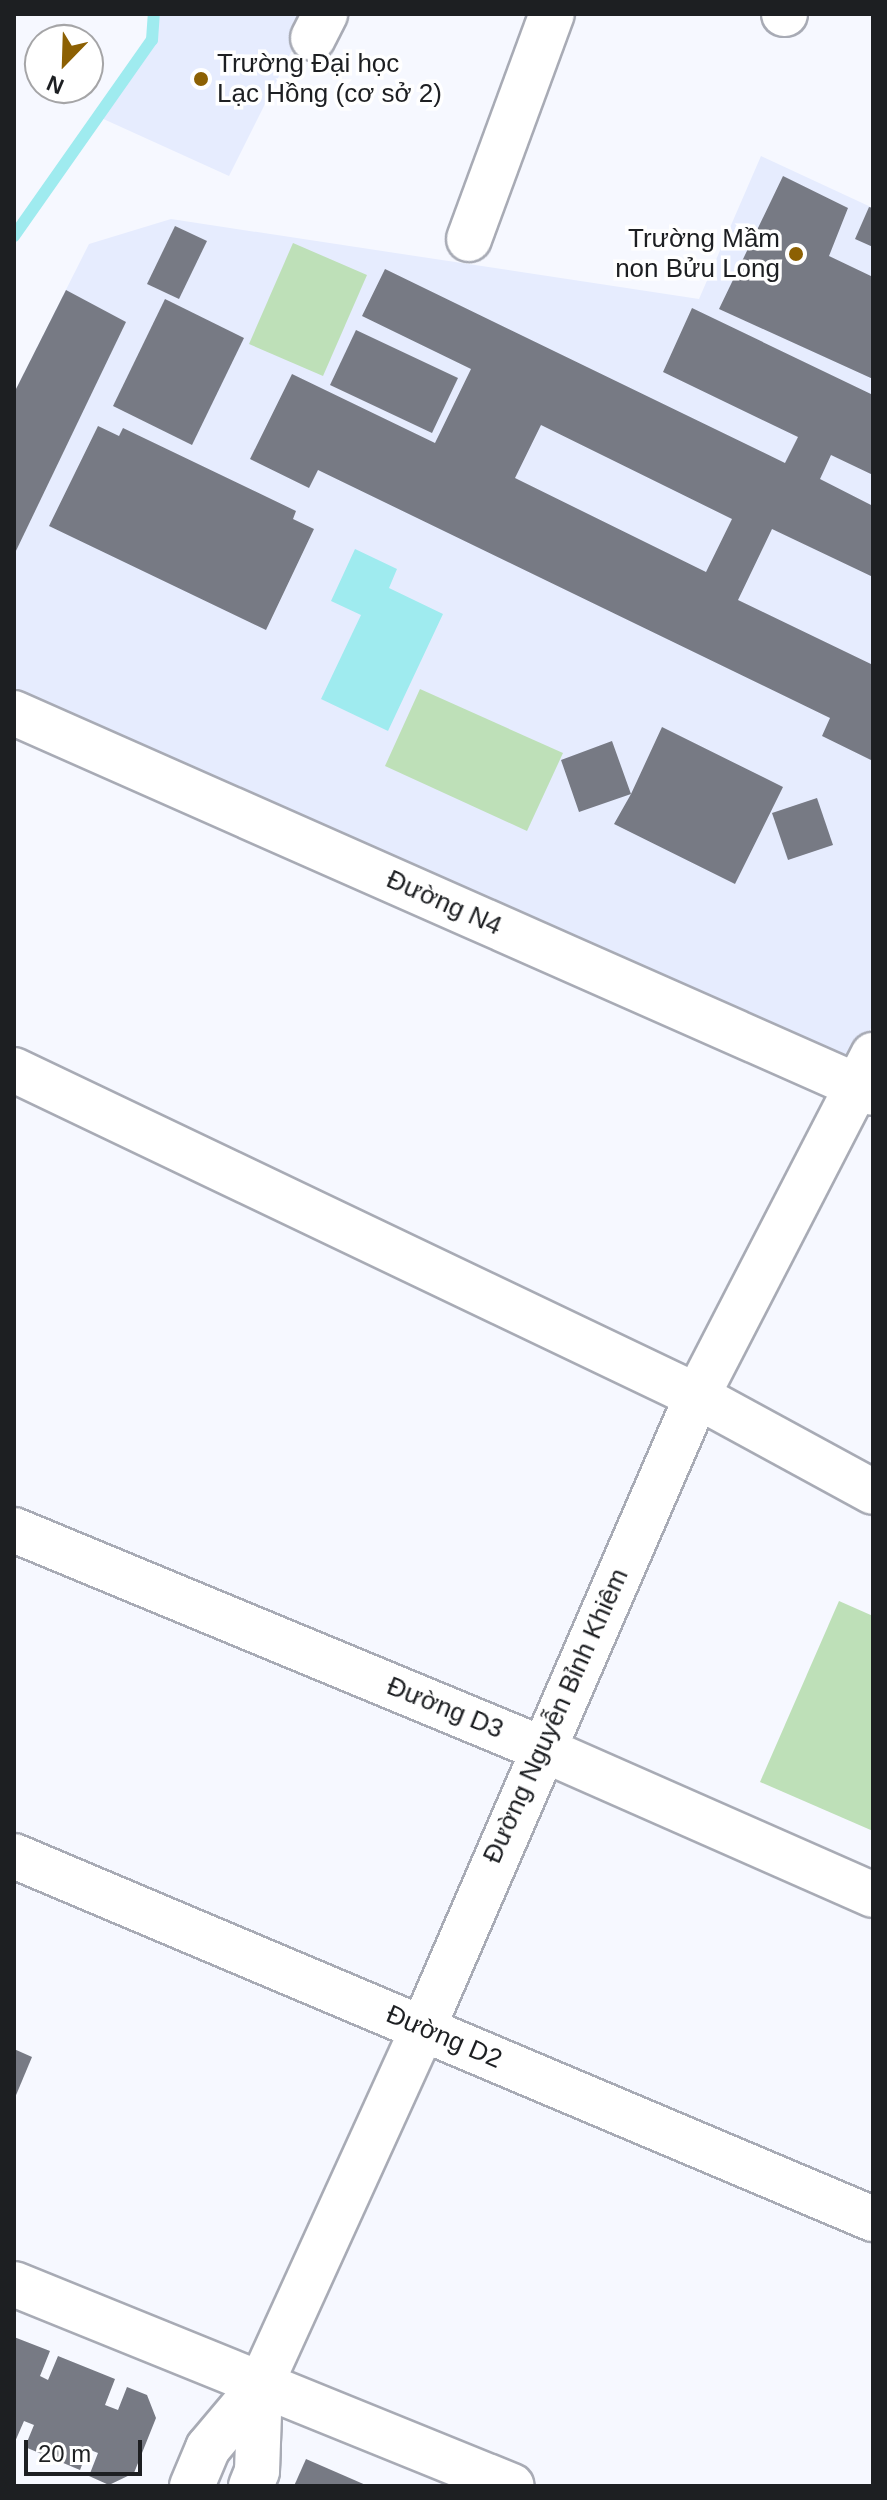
<!DOCTYPE html>
<meta charset="utf-8">
<style>
body{margin:0}
#map{position:relative;width:887px;height:2500px;overflow:hidden;background:#f6f8ff;font-family:Arial,sans-serif}
div>[style]{position:absolute}
.built>*{inset:0;background:#e6ecfe}
.green>*{inset:0;background:#bee0b8}
.water>*{inset:0;background:#9febef}
.stream>*{height:12px;margin:-6px;padding:0 6px;transform-origin:6px;border-radius:6px;background:#9febef}
.building>*{inset:0;background:#777a84}
.roads{filter:drop-shadow(2px 0 #a8abb5) drop-shadow(-2px 0 #a8abb5) drop-shadow(0 2px #a8abb5) drop-shadow(0 -2px #a8abb5)}
.minor>*{height:44px;margin:-22px;padding:0 22px;transform-origin:22px;border-radius:22px;background:#fff}
.dots>*{width:22px;height:22px;translate:-50% -50%;box-sizing:border-box;border:4px solid #fff;border-radius:50%}
span{translate:-50% -50%;white-space:nowrap;text-align:center;line-height:1.15;-webkit-text-stroke:7px #fff;paint-order:stroke}
.poi-label{font-size:26px;color:#1d1f22}
.left{translate:0 -50%;text-align:left}
.right{translate:-100% -50%;text-align:right}
.street-label{font-size:26px;color:#1d1f22}
.frame{position:absolute;inset:0;border:16px solid #1d1f22;pointer-events:none}
.north{position:absolute;left:24px;top:24px;width:80px;height:80px;box-sizing:border-box;background:#fff;border:2px solid #a5a5a7;border-radius:50%;rotate:203deg;font-size:22px;font-weight:700;line-height:32px;text-align:center;color:#1d1f22}
.north::after{content:'';display:block;margin:auto;width:28px;height:36px;background:#8c6003;clip-path:polygon(50% 0,100% 100%,50% 72%,0 100%)}
.scale{position:absolute;left:24px;top:2440px;width:118px;height:36px;box-sizing:border-box;border:4px solid #1d1f22;border-top:0;padding-left:10px;font-size:24px;line-height:28px;white-space:nowrap;color:#1d1f22;-webkit-text-stroke:6px #fff;paint-order:stroke}
</style>
<div id="map">
<div class="built">
<i style="clip-path:polygon(154px 14px,310px 14px,229px 176px,99px 117px,152px 40px)"></i>
<i style="clip-path:polygon(761px 156px,873px 208px,873px 1024px,851px 1068px,14px 692px,14px 393px,89px 244px,171px 219px,699px 299px)"></i>
</div>
<div class="green">
<i style="clip-path:polygon(293px 243px,367px 275px,323px 376px,249px 344px)"></i>
<i style="clip-path:polygon(420px 689px,563px 753px,527px 831px,385px 766px)"></i>
<i style="clip-path:polygon(839px 1601px,873px 1616px,873px 1831px,760px 1782px)"></i>
</div>
<div class="water">
<i style="clip-path:polygon(355px 549px,397px 569px,389px 588px,443px 614px,388px 731px,321px 699px,361px 615px,331px 601px)"></i>
</div>
<div class="stream">
<i style="left:14px;top:236px;width:240px;rotate:-54.9deg"></i>
<i style="left:152px;top:40px;width:26px;rotate:-86deg"></i>
</div>
<div class="building">
<i style="clip-path:polygon(783px 176px,848px 208px,829px 256px,873px 277px,873px 379px,719px 309px)"></i>
<i style="clip-path:polygon(869px 207px,873px 208px,873px 247px,855px 239px)"></i>
<i style="clip-path:polygon(175px 226px,207px 241px,179px 299px,147px 284px)"></i>
<i style="clip-path:polygon(evenodd,385px 269px,785px 463px,798px 437px,663px 372px,692px 308px,873px 395px,873px 475px,831px 455px,820px 479px,873px 506px,873px 577px,772px 529px,738px 600px,873px 665px,873px 761px,822px 736px,830px 718px,318px 470px,309px 488px,250px 459px,292px 374px,435px 443px,471px 369px,362px 316px,385px 269px,541px 425px,732px 519px,706px 572px,515px 478px,541px 425px)"></i>
<i style="clip-path:polygon(66px 290px,126px 322px,14px 555px,14px 393px)"></i>
<i style="clip-path:polygon(165px 299px,244px 338px,192px 445px,113px 406px)"></i>
<i style="clip-path:polygon(356px 330px,458px 378px,432px 433px,330px 385px)"></i>
<i style="clip-path:polygon(98px 426px,119px 436px,123px 428px,296px 511px,293px 519px,314px 529px,266px 630px,49px 526px)"></i>
<i style="clip-path:polygon(662px 727px,783px 787px,735px 884px,614px 824px,631px 794px,579px 812px,561px 760px,612px 741px,631px 794px)"></i>
<i style="clip-path:polygon(817px 798px,833px 845px,788px 860px,772px 813px)"></i>
<i style="clip-path:polygon(14px 2049px,32px 2057px,14px 2100px)"></i>
<i style="clip-path:polygon(14px 2337px,50px 2351px,40px 2376px,48px 2380px,58px 2356px,115px 2379px,105px 2405px,118px 2410px,127px 2387px,147px 2395px,156px 2418px,134px 2473px,109px 2485px,89px 2476px,98px 2453px,88px 2449px,80px 2470px,25px 2447px,34px 2425px,24px 2421px,14px 2444px)"></i>
<i style="clip-path:polygon(306px 2459px,368px 2486px,294px 2486px)"></i>
</div>
<div class="roads">
<div class="minor">
<i style="left:784px;top:14px;width:1px"></i>
<i style="left:313px;top:38px;width:27px;rotate:-63deg"></i>
<i style="left:469px;top:239px;width:240px;rotate:-69.8deg"></i>
<i style="left:14px;top:713px;width:939px;rotate:23.86deg"></i>
<i style="left:14px;top:1070px;width:757px;rotate:25.52deg"></i>
<i style="left:697px;top:1396px;width:200px;rotate:28.6deg"></i>
<i style="left:14px;top:1530px;width:569px;rotate:22.51deg"></i>
<i style="left:540px;top:1748px;width:364px;rotate:23.8deg"></i>
<i style="left:14px;top:1856px;width:933px;rotate:22.91deg"></i>
<i style="left:14px;top:2284px;width:537px;rotate:22.08deg"></i>
<i style="left:192px;top:2486px;width:41px;rotate:-67.2deg"></i>
<i style="left:208px;top:2448px;width:81px;rotate:-50deg"></i>
<i style="left:260px;top:2386px;width:393px;rotate:-65.5deg"></i>
<i style="left:423px;top:2028px;width:689px;rotate:-66.56deg"></i>
<i style="left:697px;top:1396px;width:384px;rotate:-62.7deg"></i>
<i style="left:251px;top:2486px;width:16px;rotate:-68deg"></i>
<i style="left:257px;top:2471px;width:85px;rotate:-88deg"></i>
</div>
</div>
<div class="dots">
<i style="left:201px;top:79px;background:#8c6003"></i>
<i style="left:796px;top:254px;background:#8c6003"></i>
</div>
<div class="poi-label">
<span class="left" style="left:217px;top:79px">Trường Đại học<br>Lạc Hồng (cơ sở 2)</span>
<span class="right" style="left:780px;top:254px">Trường Mầm<br>non Bửu Long</span>
</div>
<div class="street-label">
<span style="left:444px;top:903px;rotate:24deg">Đường N4</span>
<span style="left:445px;top:1708px;rotate:22deg">Đường D3</span>
<span style="left:556px;top:1716px;rotate:-66deg">Đường Nguyễn Bỉnh Khiêm</span>
<span style="left:444px;top:2037px;rotate:23deg">Đường D2</span>
</div>
<div class="frame"></div>
<div class="north">N</div>
<div class="scale">20 m</div>
</div>
